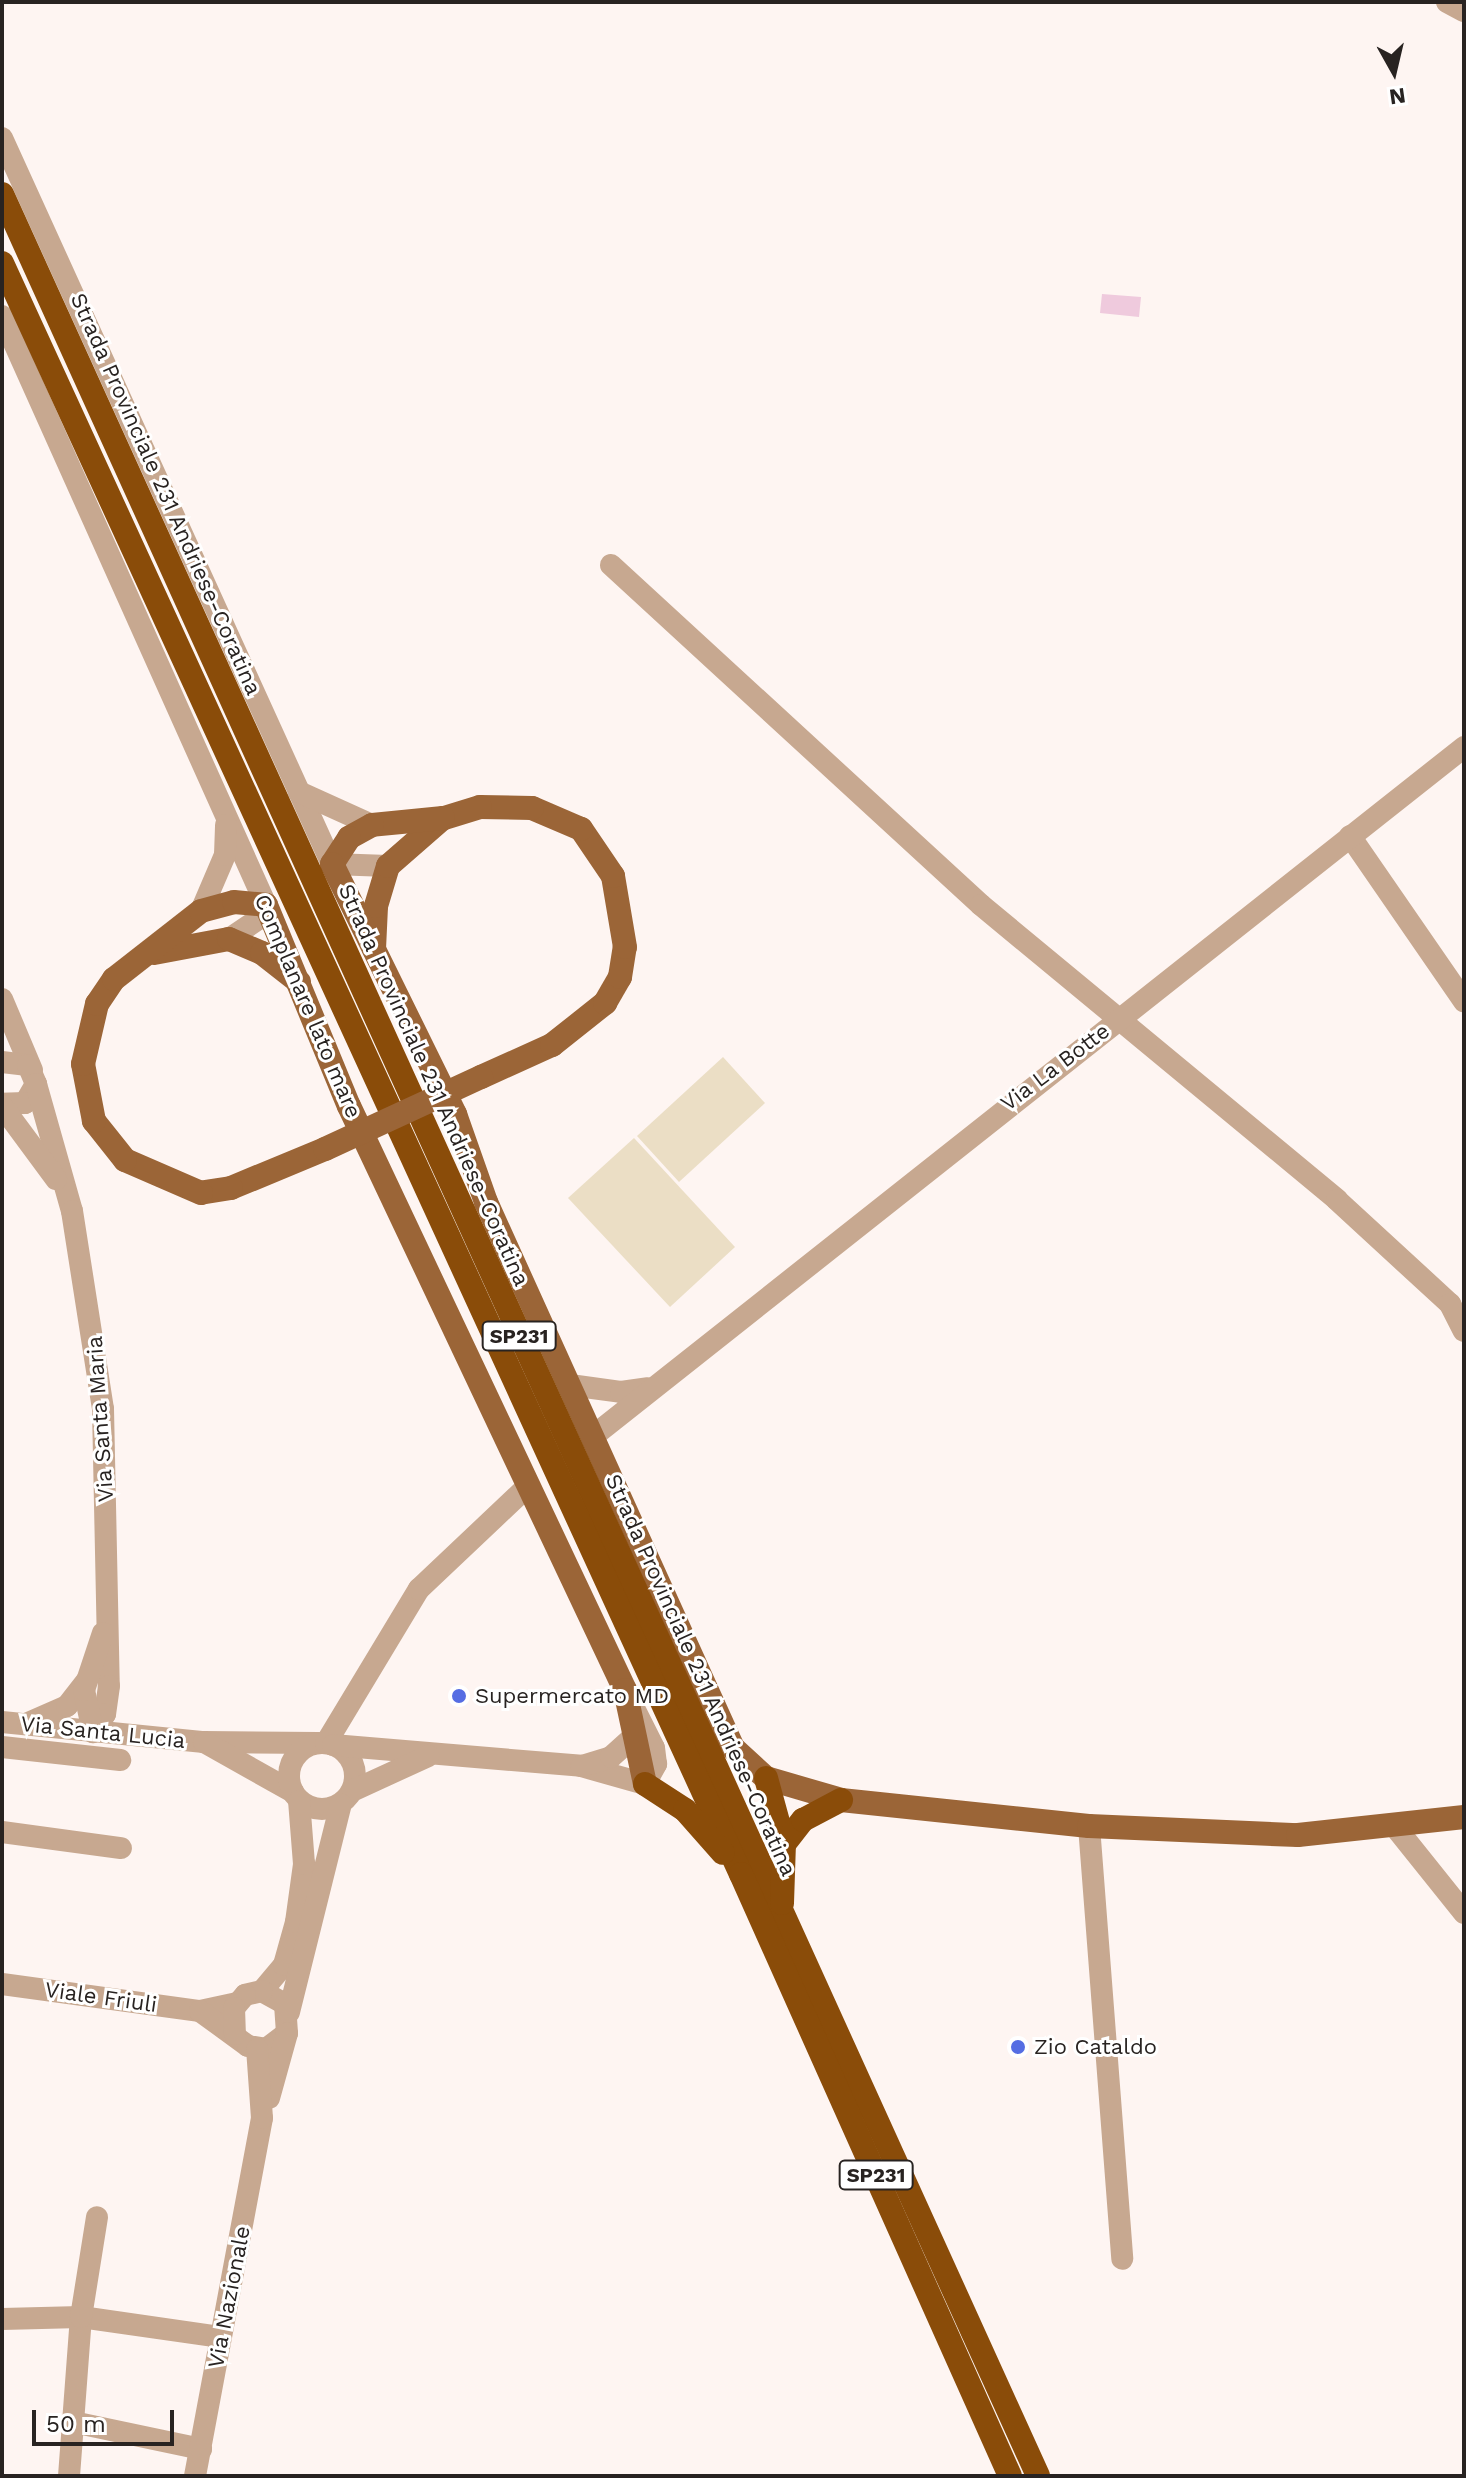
<!DOCTYPE html>
<style>
body{margin:0}
#map{position:relative;width:1466px;height:2478px;overflow:hidden;background:#fef5f2;font-family:"Work Sans",sans-serif}
div>[style]{position:absolute}
.green>*{inset:0;background:#ebdec5}
.water>*{inset:0;background:#efcadd}
.minor>*{height:22px;margin:-11px;padding:0 11px;transform-origin:11px;border-radius:11px;background:#c7a890}
.minor>.ring{margin:-11px;padding:0;box-sizing:content-box;background:none;border:22px solid #c7a890;border-radius:50%}
.major>*{height:24px;margin:-12px;padding:0 12px;transform-origin:12px;border-radius:12px;background:#9b6537}
.highway>*{height:24px;margin:-12px;padding:0 12px;transform-origin:12px;border-radius:12px;background:#8a4c09}
.major-bridge>*{height:24px;margin:-12px;padding:0 12px;transform-origin:12px;border-radius:12px;background:#9b6537}
.dots>*{width:22px;height:22px;translate:-50% -50%;box-sizing:border-box;border:4px solid #fff;border-radius:50%}
span{translate:-50% -50%;white-space:nowrap;text-align:center;line-height:1.15;-webkit-text-stroke:6px #fff;paint-order:stroke}
.shield-label span{padding:2px 6px;background:#fff;border:2px solid;border-radius:6px;-webkit-text-stroke-width:0}
.shield-label{font-size:20px;color:#282321;font-weight:700}
.street-label{font-size:22px;color:#282321}
.poi-label{font-size:22px;color:#282321}
.left{translate:0 -50%;text-align:left}
.frame{position:absolute;inset:0;border:4px solid #282321;pointer-events:none}
.north{position:absolute;left:1354px;top:32px;width:80px;height:80px;-webkit-text-stroke:6px #fff;paint-order:stroke;rotate:172deg;font-size:22px;font-weight:700;line-height:32px;text-align:center;color:#282321}
.north::after{content:'';display:block;margin:auto;width:28px;height:36px;background:#282321;clip-path:polygon(50% 0,100% 100%,50% 72%,0 100%)}
.scale{position:absolute;left:32px;top:2410px;width:142px;height:36px;box-sizing:border-box;border:4px solid #282321;border-top:0;padding-left:10px;font-size:24px;line-height:28px;white-space:nowrap;color:#282321;-webkit-text-stroke:6px #fff;paint-order:stroke}
</style>
<div id="map">
<div class="green">
<i style="clip-path:polygon(723px 1057px,765px 1103px,679px 1182px,637px 1136px)"></i>
<i style="clip-path:polygon(634px 1138px,735px 1247px,670px 1307px,568px 1198px)"></i>
</div>
<div class="water">
<i style="clip-path:polygon(1102px 294px,1141px 297px,1139px 317px,1100px 313px)"></i>
</div>
<div class="minor">
<i style="left:1447px;top:2px;width:19px;rotate:28deg"></i>
<i style="left:2px;top:138px;width:797px;rotate:65.56deg"></i>
<i style="left:332px;top:864px;width:56px;rotate:2deg"></i>
<i style="left:2px;top:316px;width:645px;rotate:65.86deg"></i>
<i style="left:266px;top:905px;width:17px;rotate:121deg"></i>
<i style="left:257px;top:920px;width:34px;rotate:146deg"></i>
<i style="left:611px;top:565px;width:502px;rotate:42.58deg"></i>
<i style="left:981px;top:905px;width:462px;rotate:39.6deg"></i>
<i style="left:1337px;top:1200px;width:154px;rotate:42.6deg"></i>
<i style="left:1450px;top:1304px;width:30px;rotate:63deg"></i>
<i style="left:299px;top:792px;width:80px;rotate:24.3deg"></i>
<i style="left:1350px;top:836px;width:201px;rotate:55.4deg"></i>
<i style="left:201px;top:911px;width:61px;rotate:-66.8deg"></i>
<i style="left:225px;top:855px;width:30px;rotate:-88deg"></i>
<i style="left:2px;top:999px;width:77px;rotate:67.1deg"></i>
<i style="left:2px;top:1062px;width:26px;rotate:7deg"></i>
<i style="left:28px;top:1065px;width:21px;rotate:67deg"></i>
<i style="left:36px;top:1084px;width:22px;rotate:120deg"></i>
<i style="left:25px;top:1103px;width:23px;rotate:178deg"></i>
<i style="left:36px;top:1084px;width:132px;rotate:74.2deg"></i>
<i style="left:72px;top:1211px;width:200px;rotate:81.1deg"></i>
<i style="left:103px;top:1409px;width:277px;rotate:88.8deg"></i>
<i style="left:109px;top:1686px;width:28px;rotate:98deg"></i>
<i style="left:105px;top:1714px;width:22px;rotate:124deg"></i>
<i style="left:2px;top:1106px;width:91px;rotate:53.5deg"></i>
<i style="left:570px;top:1385px;width:51px;rotate:7.8deg"></i>
<i style="left:621px;top:1392px;width:27px;rotate:-8deg"></i>
<i style="left:592px;top:1437px;width:1112px;rotate:-38.35deg"></i>
<i style="left:2px;top:1722px;width:203px;rotate:5.7deg"></i>
<i style="left:204px;top:1742px;width:114px;rotate:0.5deg"></i>
<i style="left:28px;top:1723px;width:43px;rotate:-23.6deg"></i>
<i style="left:67px;top:1706px;width:31px;rotate:-52deg"></i>
<i style="left:93px;top:1732px;width:43px;rotate:-102.1deg"></i>
<i style="left:84px;top:1690px;width:60px;rotate:-71.6deg"></i>
<i style="left:204px;top:1742px;width:102px;rotate:29.3deg"></i>
<i class="ring" style="left:289px;top:1743px;width:44px;height:44px"></i>
<i style="left:326px;top:1743px;width:180px;rotate:-58.9deg"></i>
<i style="left:419px;top:1589px;width:151px;rotate:-43.4deg"></i>
<i style="left:333px;top:1745px;width:249px;rotate:4.8deg"></i>
<i style="left:581px;top:1766px;width:66px;rotate:15.7deg"></i>
<i style="left:645px;top:1784px;width:23px;rotate:-61deg"></i>
<i style="left:656px;top:1764px;width:16px;rotate:-97deg"></i>
<i style="left:654px;top:1748px;width:51px;rotate:-116.6deg"></i>
<i style="left:2px;top:1747px;width:119px;rotate:6.3deg"></i>
<i style="left:582px;top:1766px;width:30px;rotate:-17deg"></i>
<i style="left:611px;top:1757px;width:28px;rotate:-42deg"></i>
<i style="left:352px;top:1791px;width:84px;rotate:-24.7deg"></i>
<i style="left:1089px;top:1826px;width:434px;rotate:85.6deg"></i>
<i style="left:1396px;top:1828px;width:109px;rotate:51.3deg"></i>
<i style="left:2px;top:1832px;width:120px;rotate:7.7deg"></i>
<i style="left:2px;top:1984px;width:200px;rotate:7.8deg"></i>
<i style="left:200px;top:2011px;width:38px;rotate:-12deg"></i>
<i style="left:262px;top:1991px;width:34px;rotate:-50deg"></i>
<i style="left:284px;top:1965px;width:45px;rotate:-74.4deg"></i>
<i style="left:296px;top:1922px;width:59px;rotate:-82.1deg"></i>
<i style="left:304px;top:1864px;width:63px;rotate:-94.5deg"></i>
<i style="left:200px;top:2011px;width:59px;rotate:36.1deg"></i>
<i style="left:248px;top:2046px;width:18px;rotate:9deg"></i>
<i style="left:266px;top:2049px;width:26px;rotate:-37deg"></i>
<i style="left:287px;top:2033px;width:29px;rotate:-94deg"></i>
<i style="left:285px;top:2004px;width:26px;rotate:-151deg"></i>
<i style="left:262px;top:1991px;width:17px;rotate:167deg"></i>
<i style="left:245px;top:1995px;width:17px;rotate:130deg"></i>
<i style="left:234px;top:2008px;width:26px;rotate:88deg"></i>
<i style="left:289px;top:2012px;width:214px;rotate:-76deg"></i>
<i style="left:269px;top:2098px;width:67px;rotate:-74.5deg"></i>
<i style="left:2px;top:2319px;width:79px;rotate:-1.5deg"></i>
<i style="left:81px;top:2317px;width:140px;rotate:8.2deg"></i>
<i style="left:73px;top:2422px;width:131px;rotate:11.9deg"></i>
<i style="left:69px;top:2476px;width:159px;rotate:-85.7deg"></i>
<i style="left:81px;top:2317px;width:101px;rotate:-80.9deg"></i>
<i style="left:195px;top:2476px;width:364px;rotate:-79.4deg"></i>
<i style="left:262px;top:2118px;width:69px;rotate:-94.1deg"></i>
</div>
<div class="major">
<i style="left:374px;top:949px;width:43px;rotate:-87.3deg"></i>
<i style="left:376px;top:906px;width:42px;rotate:-73.3deg"></i>
<i style="left:388px;top:866px;width:73px;rotate:-41.1deg"></i>
<i style="left:154px;top:953px;width:76px;rotate:-10.6deg"></i>
<i style="left:229px;top:939px;width:36px;rotate:23deg"></i>
<i style="left:262px;top:953px;width:47px;rotate:38.1deg"></i>
<i style="left:481px;top:1077px;width:78px;rotate:-24.3deg"></i>
<i style="left:552px;top:1045px;width:68px;rotate:-38.4deg"></i>
<i style="left:605px;top:1003px;width:30px;rotate:-60deg"></i>
<i style="left:620px;top:977px;width:30px;rotate:-81deg"></i>
<i style="left:625px;top:947px;width:72px;rotate:-99.6deg"></i>
<i style="left:613px;top:876px;width:57px;rotate:-124.2deg"></i>
<i style="left:581px;top:829px;width:53px;rotate:-156.8deg"></i>
<i style="left:532px;top:808px;width:52px;rotate:-178.9deg"></i>
<i style="left:480px;top:807px;width:39px;rotate:163deg"></i>
<i style="left:443px;top:818px;width:71px;rotate:174.4deg"></i>
<i style="left:372px;top:825px;width:26px;rotate:151deg"></i>
<i style="left:349px;top:838px;width:31px;rotate:123deg"></i>
<i style="left:332px;top:864px;width:279px;rotate:63.8deg"></i>
<i style="left:455px;top:1114px;width:93px;rotate:70.6deg"></i>
<i style="left:486px;top:1202px;width:599px;rotate:65.66deg"></i>
<i style="left:733px;top:1748px;width:45px;rotate:42.3deg"></i>
<i style="left:766px;top:1778px;width:78px;rotate:16.3deg"></i>
<i style="left:841px;top:1800px;width:249px;rotate:6deg"></i>
<i style="left:1089px;top:1826px;width:209px;rotate:2.5deg"></i>
<i style="left:1298px;top:1835px;width:167px;rotate:-6.2deg"></i>
<i style="left:325px;top:1149px;width:102px;rotate:157.5deg"></i>
<i style="left:231px;top:1188px;width:30px;rotate:171deg"></i>
<i style="left:201px;top:1193px;width:83px;rotate:-156.5deg"></i>
<i style="left:125px;top:1160px;width:50px;rotate:-128.5deg"></i>
<i style="left:94px;top:1121px;width:58px;rotate:-100.9deg"></i>
<i style="left:83px;top:1064px;width:62px;rotate:-76.9deg"></i>
<i style="left:97px;top:1004px;width:30px;rotate:-56deg"></i>
<i style="left:114px;top:979px;width:110px;rotate:-38deg"></i>
<i style="left:201px;top:911px;width:34px;rotate:-15deg"></i>
<i style="left:234px;top:902px;width:32px;rotate:5deg"></i>
<i style="left:266px;top:905px;width:217px;rotate:67.6deg"></i>
<i style="left:349px;top:1106px;width:646px;rotate:64.7deg"></i>
<i style="left:625px;top:1690px;width:96px;rotate:78deg"></i>
</div>
<div class="highway">
<i style="left:2px;top:194px;width:2506px;rotate:65.58deg"></i>
<i style="left:2px;top:263px;width:1772px;rotate:65.36deg"></i>
<i style="left:741px;top:1874px;width:659px;rotate:65.92deg"></i>
<i style="left:766px;top:1778px;width:68px;rotate:74.7deg"></i>
<i style="left:645px;top:1784px;width:48px;rotate:33deg"></i>
<i style="left:685px;top:1810px;width:57px;rotate:48.5deg"></i>
<i style="left:782px;top:1903px;width:59px;rotate:-88.1deg"></i>
<i style="left:784px;top:1844px;width:31px;rotate:-52deg"></i>
<i style="left:803px;top:1820px;width:43px;rotate:-27.8deg"></i>
</div>
<div class="major-bridge">
<i style="left:325px;top:1149px;width:172px;rotate:-24.8deg"></i>
</div>
<div class="dots">
<i style="left:459px;top:1696px;background:#556de3"></i>
<i style="left:1018px;top:2047px;background:#556de3"></i>
</div>
<div class="shield-label">
<span style="left:519px;top:1336px">SP231</span>
<span style="left:876px;top:2175px">SP231</span>
</div>
<div class="street-label">
<span style="left:166px;top:494px;rotate:66deg">Strada Provinciale 231 Andriese-Coratina</span>
<span style="left:308px;top:1006px;rotate:67deg">Complanare lato mare</span>
<span style="left:1055px;top:1067px;rotate:-37deg">Via La Botte</span>
<span style="left:434px;top:1085px;rotate:66deg">Strada Provinciale 231 Andriese-Coratina</span>
<span style="left:100px;top:1419px;rotate:-94deg">Via Santa Maria</span>
<span style="left:701px;top:1675px;rotate:66deg">Strada Provinciale 231 Andriese-Coratina</span>
<span style="left:103px;top:1732px;rotate:6deg">Via Santa Lucia</span>
<span style="left:101px;top:1997px;rotate:8deg">Viale Friuli</span>
<span style="left:229px;top:2297px;rotate:-79deg">Via Nazionale</span>
</div>
<div class="poi-label">
<span class="left" style="left:475px;top:1696px">Supermercato MD</span>
<span class="left" style="left:1034px;top:2047px">Zio Cataldo</span>
</div>
<div class="frame"></div>
<div class="north">N</div>
<div class="scale">50 m</div>
</div>
